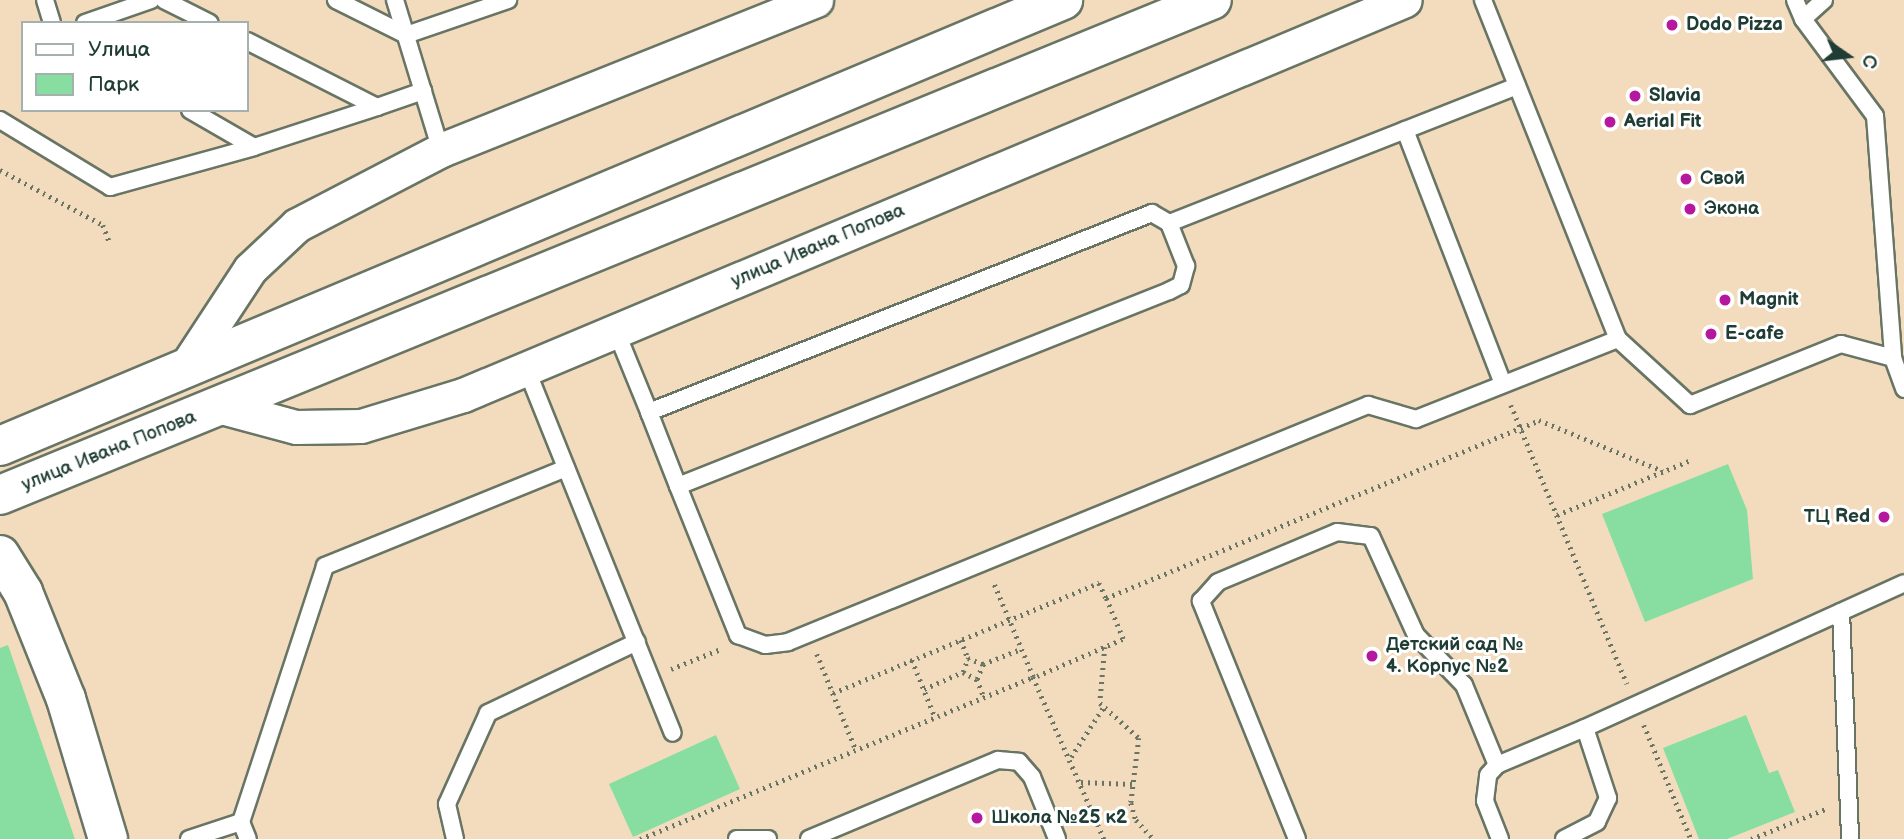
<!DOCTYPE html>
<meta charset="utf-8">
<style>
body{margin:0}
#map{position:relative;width:1904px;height:839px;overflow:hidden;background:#f3dcbe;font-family:"Balsamiq Sans",sans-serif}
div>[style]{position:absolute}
.green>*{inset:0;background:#88dea1}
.path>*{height:4.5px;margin-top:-2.25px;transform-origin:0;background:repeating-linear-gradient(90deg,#697564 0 2px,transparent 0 7px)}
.roads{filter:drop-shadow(2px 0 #697564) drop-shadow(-2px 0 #697564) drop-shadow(0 2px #697564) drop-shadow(0 -2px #697564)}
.service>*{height:16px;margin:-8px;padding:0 8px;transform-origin:8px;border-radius:8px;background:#fff}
.minor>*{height:33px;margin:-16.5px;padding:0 16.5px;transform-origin:16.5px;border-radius:16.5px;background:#fff}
.secondary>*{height:38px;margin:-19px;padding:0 19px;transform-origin:19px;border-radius:19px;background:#fff}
.dots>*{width:19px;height:19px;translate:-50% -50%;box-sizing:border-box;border:4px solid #fff;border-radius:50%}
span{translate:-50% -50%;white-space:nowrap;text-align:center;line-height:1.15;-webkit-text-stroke:6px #fff;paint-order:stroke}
.poi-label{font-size:19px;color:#1f3d34;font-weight:700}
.left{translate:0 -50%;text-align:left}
.right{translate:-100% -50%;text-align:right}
.street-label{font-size:19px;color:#1f3d34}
.legend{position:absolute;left:21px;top:21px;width:228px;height:91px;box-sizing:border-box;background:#fff;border:2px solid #a5b1ae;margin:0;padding:9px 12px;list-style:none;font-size:21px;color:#1f3d34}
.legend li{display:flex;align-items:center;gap:14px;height:35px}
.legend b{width:35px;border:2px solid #a5b1ae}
.north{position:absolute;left:1813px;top:21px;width:70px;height:70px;-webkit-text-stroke:5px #fff;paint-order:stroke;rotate:104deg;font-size:19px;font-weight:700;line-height:28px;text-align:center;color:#1f3d34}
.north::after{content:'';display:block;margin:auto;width:24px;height:32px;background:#1f3d34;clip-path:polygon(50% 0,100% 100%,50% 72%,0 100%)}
</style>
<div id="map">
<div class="green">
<i style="clip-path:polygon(1728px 464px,1747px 510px,1753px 579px,1645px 622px,1602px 514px)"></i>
<i style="clip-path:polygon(8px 645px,75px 839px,0 839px,0 648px)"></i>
<i style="clip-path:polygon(1746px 715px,1769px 773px,1778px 770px,1795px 812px,1727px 839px,1699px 839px,1663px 748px)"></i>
<i style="clip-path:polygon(716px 735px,740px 789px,633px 837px,609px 784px)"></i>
</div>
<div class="path">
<i style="left:0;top:170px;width:117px;rotate:28.1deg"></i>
<i style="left:103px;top:225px;width:19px;rotate:69deg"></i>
<i style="left:1511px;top:405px;width:302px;rotate:67.4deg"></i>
<i style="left:1557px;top:515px;width:145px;rotate:-22.3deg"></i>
<i style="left:961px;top:640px;width:19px;rotate:69deg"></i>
<i style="left:1105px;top:647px;width:56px;rotate:95.1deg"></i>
<i style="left:1100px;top:703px;width:52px;rotate:41.9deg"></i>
<i style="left:1139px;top:738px;width:65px;rotate:97deg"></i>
<i style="left:1131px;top:803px;width:18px;rotate:74deg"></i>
<i style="left:1136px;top:820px;width:26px;rotate:47deg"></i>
<i style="left:817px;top:654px;width:104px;rotate:67.9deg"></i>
<i style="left:968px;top:658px;width:16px;rotate:22deg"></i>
<i style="left:912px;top:660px;width:61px;rotate:68deg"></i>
<i style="left:983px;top:664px;width:41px;rotate:-21.5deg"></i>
<i style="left:671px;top:669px;width:54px;rotate:-21.8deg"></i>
<i style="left:963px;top:672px;width:15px;rotate:28deg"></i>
<i style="left:963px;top:672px;width:15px;rotate:-70deg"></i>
<i style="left:1037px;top:676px;width:94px;rotate:-23.3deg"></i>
<i style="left:1123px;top:639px;width:44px;rotate:-112.5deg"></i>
<i style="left:1033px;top:677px;width:177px;rotate:66.3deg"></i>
<i style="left:977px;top:679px;width:19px;rotate:69deg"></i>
<i style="left:977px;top:679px;width:16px;rotate:-68deg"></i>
<i style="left:924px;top:689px;width:43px;rotate:-23.6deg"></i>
<i style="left:833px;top:693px;width:288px;rotate:-22.5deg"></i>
<i style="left:1099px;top:583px;width:17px;rotate:65deg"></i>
<i style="left:1106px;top:598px;width:468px;rotate:-22.3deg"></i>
<i style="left:1539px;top:420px;width:134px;rotate:22.4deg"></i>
<i style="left:1644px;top:725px;width:123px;rotate:67.6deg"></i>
<i style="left:1071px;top:757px;width:59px;rotate:-56.9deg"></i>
<i style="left:1081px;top:782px;width:51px;rotate:2.2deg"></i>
<i style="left:640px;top:839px;width:425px;rotate:-22.4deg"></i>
<i style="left:1033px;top:677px;width:103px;rotate:-112.8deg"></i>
<i style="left:1751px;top:839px;width:83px;rotate:-21.9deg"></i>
</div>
<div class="roads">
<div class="service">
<i style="left:45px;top:0;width:24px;rotate:73deg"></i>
<i style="left:164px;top:0;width:51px;rotate:26.6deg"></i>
<i style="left:336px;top:0;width:78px;rotate:26.6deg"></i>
<i style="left:406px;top:35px;width:108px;rotate:-18.9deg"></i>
<i style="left:395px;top:0;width:157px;rotate:73deg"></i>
<i style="left:1483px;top:0;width:365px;rotate:68.3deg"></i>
<i style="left:1618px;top:339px;width:98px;rotate:42.5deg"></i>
<i style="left:1690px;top:405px;width:163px;rotate:-22deg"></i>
<i style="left:1841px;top:344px;width:54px;rotate:15.1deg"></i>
<i style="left:1795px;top:0;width:21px;rotate:67deg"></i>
<i style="left:1824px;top:0;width:28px;rotate:138deg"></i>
<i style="left:1803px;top:19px;width:121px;rotate:53.4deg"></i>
<i style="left:1875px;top:116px;width:243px;rotate:85.7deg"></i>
<i style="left:1893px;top:358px;width:33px;rotate:70deg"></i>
<i style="left:85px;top:23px;width:70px;rotate:-19.2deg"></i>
<i style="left:247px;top:41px;width:146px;rotate:26.9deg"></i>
<i style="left:377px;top:107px;width:49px;rotate:-19.2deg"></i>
<i style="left:1517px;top:86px;width:374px;rotate:158.5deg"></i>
<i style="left:1169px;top:223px;width:20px;rotate:-150deg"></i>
<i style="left:1152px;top:213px;width:541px;rotate:158.41deg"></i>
<i style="left:649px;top:412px;width:79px;rotate:68.6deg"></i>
<i style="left:678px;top:486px;width:161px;rotate:68.1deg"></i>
<i style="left:738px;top:635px;width:29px;rotate:20deg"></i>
<i style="left:765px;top:645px;width:23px;rotate:-7deg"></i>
<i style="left:788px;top:642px;width:627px;rotate:-22.23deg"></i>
<i style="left:1368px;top:405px;width:50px;rotate:16.3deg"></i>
<i style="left:1416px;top:419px;width:217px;rotate:-21.6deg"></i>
<i style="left:190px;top:110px;width:74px;rotate:30deg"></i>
<i style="left:254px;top:147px;width:129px;rotate:-18deg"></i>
<i style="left:0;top:120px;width:129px;rotate:31.3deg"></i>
<i style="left:110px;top:187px;width:149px;rotate:-15.5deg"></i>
<i style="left:1405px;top:130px;width:272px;rotate:68.9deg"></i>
<i style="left:616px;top:331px;width:87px;rotate:67.8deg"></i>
<i style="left:526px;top:368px;width:393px;rotate:68.1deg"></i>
<i style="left:678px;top:486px;width:528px;rotate:-21.66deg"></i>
<i style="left:1169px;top:291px;width:13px;rotate:-27deg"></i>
<i style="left:1181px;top:285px;width:20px;rotate:-75deg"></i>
<i style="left:1186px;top:266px;width:46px;rotate:-111.6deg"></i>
<i style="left:1841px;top:612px;width:227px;rotate:87.7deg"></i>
<i style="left:1585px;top:728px;width:350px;rotate:-24.4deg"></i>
<i style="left:241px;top:822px;width:269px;rotate:-71.8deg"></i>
<i style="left:325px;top:566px;width:260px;rotate:-22.1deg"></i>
<i style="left:189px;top:839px;width:55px;rotate:-18.1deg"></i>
<i style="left:241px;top:822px;width:18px;rotate:68deg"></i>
<i style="left:455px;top:839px;width:36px;rotate:-103deg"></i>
<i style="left:447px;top:804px;width:100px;rotate:-65.7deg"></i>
<i style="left:488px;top:713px;width:165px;rotate:-25.5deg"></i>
<i style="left:737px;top:839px;width:31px"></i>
<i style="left:809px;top:839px;width:205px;rotate:-22.7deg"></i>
<i style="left:998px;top:760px;width:21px;rotate:5deg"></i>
<i style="left:1019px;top:762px;width:20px;rotate:49deg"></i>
<i style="left:1032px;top:777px;width:67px;rotate:68deg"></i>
<i style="left:1297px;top:839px;width:257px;rotate:-112deg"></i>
<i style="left:1201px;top:601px;width:25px;rotate:-48deg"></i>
<i style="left:1218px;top:582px;width:129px;rotate:-22.8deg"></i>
<i style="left:1337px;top:532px;width:34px;rotate:7deg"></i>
<i style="left:1371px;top:536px;width:109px;rotate:65.6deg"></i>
<i style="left:1416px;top:635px;width:69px;rotate:46.2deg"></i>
<i style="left:1464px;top:685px;width:87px;rotate:67.6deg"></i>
<i style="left:1500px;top:839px;width:41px;rotate:-111.5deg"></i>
<i style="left:1485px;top:801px;width:26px;rotate:-83deg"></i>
<i style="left:1488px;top:775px;width:13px;rotate:-48deg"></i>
<i style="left:1497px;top:765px;width:95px;rotate:-22.8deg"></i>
<i style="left:1585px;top:728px;width:74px;rotate:71.8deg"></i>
<i style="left:1608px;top:798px;width:26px;rotate:115deg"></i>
<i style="left:1597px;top:822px;width:37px;rotate:153deg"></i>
</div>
<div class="minor">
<i style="left:185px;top:368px;width:118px;rotate:-56.7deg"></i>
<i style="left:250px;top:269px;width:64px;rotate:-43.1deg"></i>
<i style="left:297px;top:225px;width:162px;rotate:-27.5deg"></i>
<i style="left:441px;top:150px;width:404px;rotate:-21.8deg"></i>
<i style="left:218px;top:406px;width:81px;rotate:15.1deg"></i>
<i style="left:296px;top:427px;width:65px;rotate:-0.9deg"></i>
<i style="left:361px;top:426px;width:107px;rotate:-16.9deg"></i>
<i style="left:463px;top:395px;width:1021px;rotate:-22.75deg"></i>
</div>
<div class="secondary">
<i style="left:0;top:446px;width:1153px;rotate:-22.76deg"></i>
<i style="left:0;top:495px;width:1309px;rotate:-22.22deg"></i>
<i style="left:0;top:555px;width:44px;rotate:58.1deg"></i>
<i style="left:23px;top:592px;width:115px;rotate:68.1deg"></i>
<i style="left:66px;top:699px;width:146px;rotate:73.3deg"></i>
</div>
</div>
<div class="dots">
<i style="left:1672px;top:25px;background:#b5179e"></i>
<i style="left:1635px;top:96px;background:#b5179e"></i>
<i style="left:1610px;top:122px;background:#b5179e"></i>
<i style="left:1686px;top:179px;background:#b5179e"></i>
<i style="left:1690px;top:209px;background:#b5179e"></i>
<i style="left:1725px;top:300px;background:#b5179e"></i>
<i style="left:1711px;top:334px;background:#b5179e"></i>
<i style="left:1884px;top:517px;background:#b5179e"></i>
<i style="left:1372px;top:656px;background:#b5179e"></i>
<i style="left:977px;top:818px;background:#b5179e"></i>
</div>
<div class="poi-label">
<span class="left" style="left:1686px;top:25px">Dodo Pizza</span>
<span class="left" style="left:1649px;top:96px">Slavia</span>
<span class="left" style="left:1624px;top:122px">Aerial Fit</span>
<span class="left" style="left:1700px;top:179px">Свой</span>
<span class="left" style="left:1704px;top:209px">Экона</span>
<span class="left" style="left:1739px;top:300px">Magnit</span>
<span class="left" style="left:1725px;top:334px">E-cafe</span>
<span class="right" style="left:1870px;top:517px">ТЦ Red</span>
<span class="left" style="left:1386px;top:656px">Детский сад №<br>4. Корпус №2</span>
<span class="left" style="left:991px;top:818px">Школа №25 к2</span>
</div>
<div class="street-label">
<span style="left:818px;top:246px;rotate:-23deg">улица Ивана Попова</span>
<span style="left:109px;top:451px;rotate:-22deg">улица Ивана Попова</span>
</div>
<ul class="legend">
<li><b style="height:9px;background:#fff"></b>Улица</li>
<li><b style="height:19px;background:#88dea1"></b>Парк</li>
</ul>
<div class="north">С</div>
</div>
